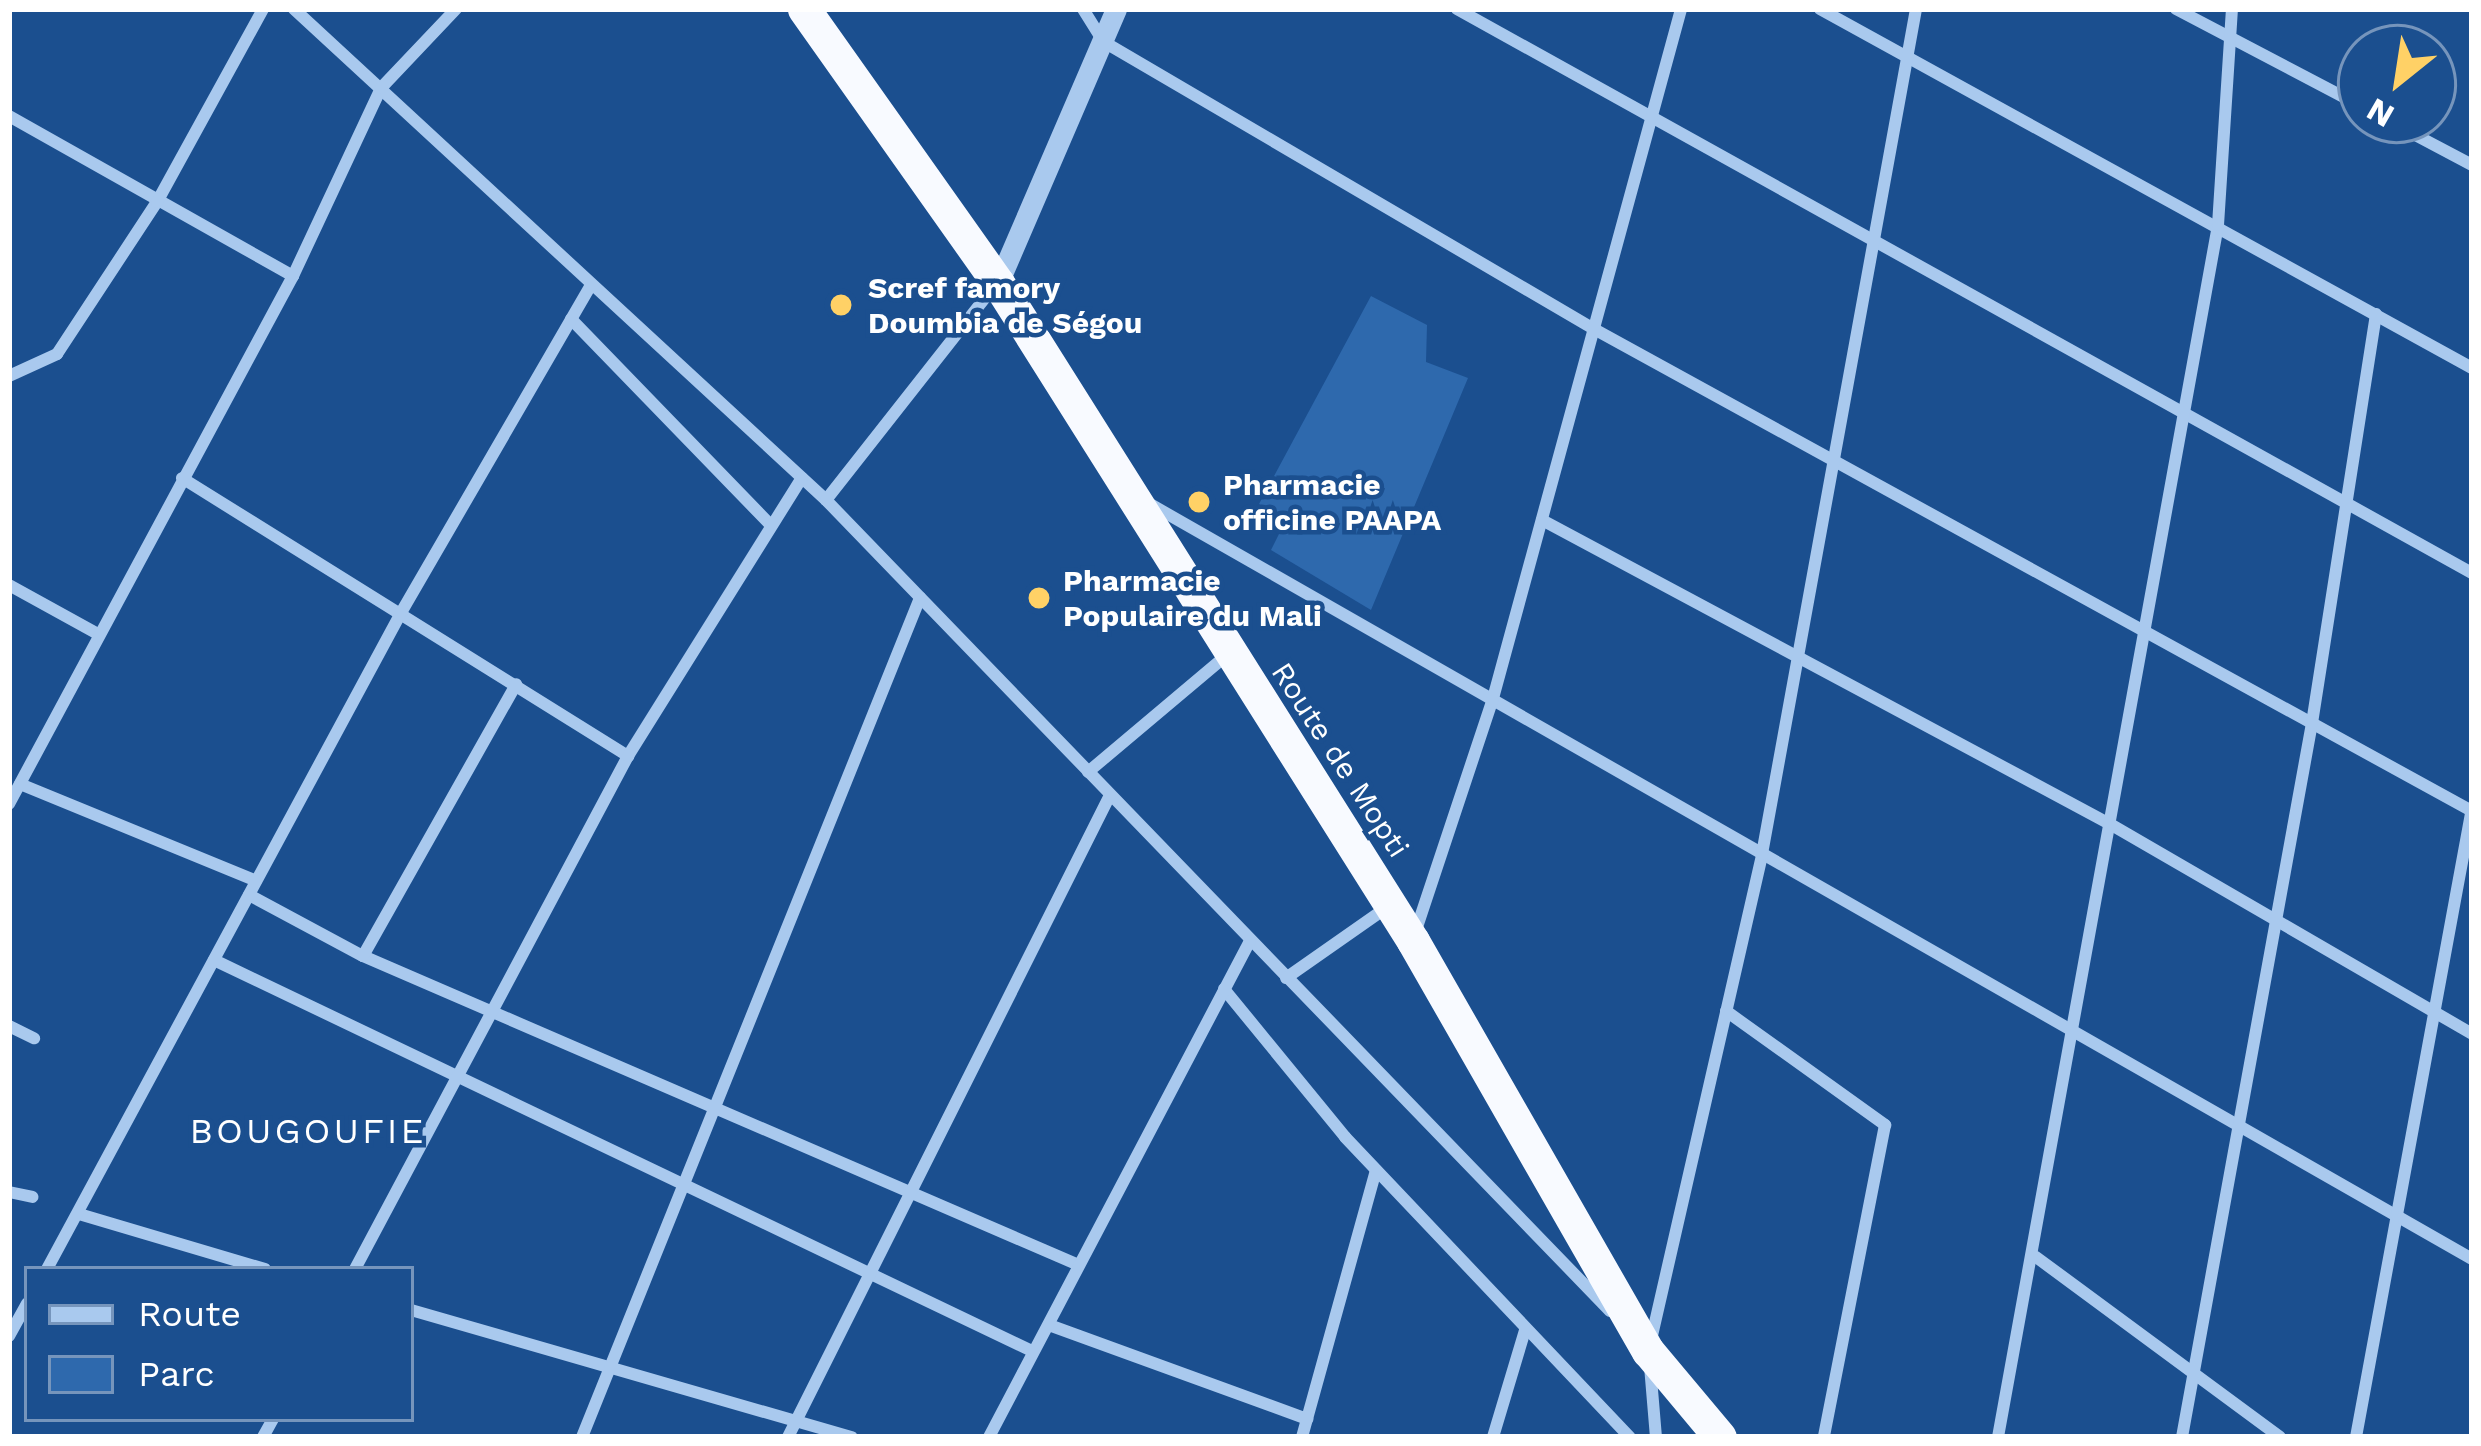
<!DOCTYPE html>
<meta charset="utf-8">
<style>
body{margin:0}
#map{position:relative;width:2481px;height:1446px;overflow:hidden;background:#1b4f8f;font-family:"Work Sans",sans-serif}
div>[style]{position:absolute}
.green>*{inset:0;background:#2e69ad}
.minor>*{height:12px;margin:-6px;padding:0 6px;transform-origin:6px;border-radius:6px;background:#a9c9ee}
.tertiary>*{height:21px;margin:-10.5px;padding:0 10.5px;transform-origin:10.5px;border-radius:10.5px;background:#a9c9ee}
.trunk>*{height:33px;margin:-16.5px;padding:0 16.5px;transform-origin:16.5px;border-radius:16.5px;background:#f8faff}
.dots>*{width:33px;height:33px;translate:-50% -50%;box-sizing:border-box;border:6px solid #1b4f8f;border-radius:50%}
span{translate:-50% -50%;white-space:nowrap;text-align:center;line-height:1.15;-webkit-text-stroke:9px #1b4f8f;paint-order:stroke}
.poi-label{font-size:30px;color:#fff;font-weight:700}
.left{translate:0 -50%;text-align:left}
.street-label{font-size:30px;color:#fff}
.quarter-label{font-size:36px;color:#fff;letter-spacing:3px}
.frame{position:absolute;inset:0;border:12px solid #fff;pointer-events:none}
.legend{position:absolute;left:24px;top:1266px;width:390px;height:156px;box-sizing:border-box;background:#1b4f8f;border:3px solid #7695bc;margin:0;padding:15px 21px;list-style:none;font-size:36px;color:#fff}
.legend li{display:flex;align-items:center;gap:24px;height:60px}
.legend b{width:60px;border:3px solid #7695bc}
.north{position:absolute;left:2337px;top:24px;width:120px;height:120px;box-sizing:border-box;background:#1b4f8f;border:3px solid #7695bc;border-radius:50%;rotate:210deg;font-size:33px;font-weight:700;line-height:48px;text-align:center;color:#fff}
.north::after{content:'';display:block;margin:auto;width:42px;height:54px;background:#ffd166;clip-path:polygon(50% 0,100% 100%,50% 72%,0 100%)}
</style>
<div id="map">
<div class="green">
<i style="clip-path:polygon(1371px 296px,1427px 325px,1426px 362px,1468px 378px,1371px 610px,1271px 550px,1286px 520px,1259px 504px)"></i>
</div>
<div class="minor">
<i style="left:294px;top:9px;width:724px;rotate:42.7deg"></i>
<i style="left:826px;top:500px;width:1128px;rotate:45.97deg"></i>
<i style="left:1083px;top:9px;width:39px;rotate:58deg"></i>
<i style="left:1104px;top:42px;width:568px;rotate:30.36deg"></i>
<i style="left:1594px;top:329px;width:1002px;rotate:28.77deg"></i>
<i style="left:1457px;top:9px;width:1161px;rotate:29.06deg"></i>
<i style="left:1820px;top:9px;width:744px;rotate:28.84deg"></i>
<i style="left:2176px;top:9px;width:209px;rotate:27.7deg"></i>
<i style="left:9px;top:116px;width:326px;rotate:29.4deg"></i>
<i style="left:2387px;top:120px;width:96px;rotate:27.9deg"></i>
<i style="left:571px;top:319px;width:286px;rotate:45.9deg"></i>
<i style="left:9px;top:376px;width:53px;rotate:-24.6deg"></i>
<i style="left:57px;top:354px;width:182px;rotate:-56.7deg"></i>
<i style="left:157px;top:202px;width:220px;rotate:-61.2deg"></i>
<i style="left:182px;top:478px;width:526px;rotate:31.94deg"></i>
<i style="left:826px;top:500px;width:275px;rotate:-51.8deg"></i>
<i style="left:1150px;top:504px;width:1522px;rotate:29.73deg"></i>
<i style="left:1542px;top:520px;width:644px;rotate:28.16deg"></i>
<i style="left:2110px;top:824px;width:419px;rotate:30.1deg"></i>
<i style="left:9px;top:585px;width:102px;rotate:28.8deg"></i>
<i style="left:1088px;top:772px;width:183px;rotate:-40.1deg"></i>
<i style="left:20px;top:784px;width:255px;rotate:22.3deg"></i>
<i style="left:9px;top:804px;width:600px;rotate:-61.73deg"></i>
<i style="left:293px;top:276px;width:208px;rotate:-64.9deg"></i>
<i style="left:381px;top:88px;width:109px;rotate:-46.5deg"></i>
<i style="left:249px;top:895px;width:129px;rotate:28.2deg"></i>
<i style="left:363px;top:956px;width:777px;rotate:23.36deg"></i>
<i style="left:1414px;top:936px;width:247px;rotate:-71.6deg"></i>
<i style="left:1492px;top:702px;width:718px;rotate:-74.74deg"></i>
<i style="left:363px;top:956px;width:312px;rotate:-60.6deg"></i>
<i style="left:214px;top:960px;width:907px;rotate:25.55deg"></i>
<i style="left:1286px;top:978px;width:126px;rotate:-35deg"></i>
<i style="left:1224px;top:989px;width:191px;rotate:50.7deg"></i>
<i style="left:1345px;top:1137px;width:414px;rotate:46.5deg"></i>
<i style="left:1726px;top:1011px;width:196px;rotate:35.6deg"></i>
<i style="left:1885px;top:1125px;width:318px;rotate:101.1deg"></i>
<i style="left:9px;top:1026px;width:28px;rotate:26deg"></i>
<i style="left:9px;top:1192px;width:24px;rotate:12deg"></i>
<i style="left:79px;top:1214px;width:194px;rotate:16.5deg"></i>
<i style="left:2036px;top:1257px;width:303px;rotate:36.4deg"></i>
<i style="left:47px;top:1269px;width:748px;rotate:-61.65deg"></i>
<i style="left:402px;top:611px;width:373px;rotate:-59.9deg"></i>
<i style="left:355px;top:1269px;width:581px;rotate:-61.98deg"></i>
<i style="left:628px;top:756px;width:328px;rotate:-58deg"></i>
<i style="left:411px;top:1310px;width:459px;rotate:16.1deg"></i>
<i style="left:1049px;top:1325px;width:275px;rotate:20deg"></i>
<i style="left:9px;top:1336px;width:37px;rotate:-61deg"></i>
<i style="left:1651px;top:1340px;width:499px;rotate:-77.1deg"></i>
<i style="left:1762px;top:854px;width:859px;rotate:-79.67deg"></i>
<i style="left:1650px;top:1366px;width:71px;rotate:85.2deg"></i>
<i style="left:263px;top:1437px;width:21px;rotate:-61deg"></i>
<i style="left:582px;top:1437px;width:905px;rotate:-68.06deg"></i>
<i style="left:788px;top:1437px;width:718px;rotate:-63.36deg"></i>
<i style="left:989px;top:1437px;width:560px;rotate:-62.25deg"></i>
<i style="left:1302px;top:1437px;width:277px;rotate:-74.5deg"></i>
<i style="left:1493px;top:1437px;width:112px;rotate:-73.3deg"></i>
<i style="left:1998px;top:1437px;width:1232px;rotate:-79.71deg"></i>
<i style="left:2218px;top:225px;width:216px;rotate:-86.3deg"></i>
<i style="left:2182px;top:1437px;width:726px;rotate:-79.68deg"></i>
<i style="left:2312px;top:723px;width:414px;rotate:-81.1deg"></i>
<i style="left:2356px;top:1437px;width:640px;rotate:-79.55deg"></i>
</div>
<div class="tertiary">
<i style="left:998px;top:283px;width:298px;rotate:-66.7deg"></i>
</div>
<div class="trunk">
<i style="left:804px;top:9px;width:336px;rotate:54.7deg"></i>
<i style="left:998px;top:283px;width:778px;rotate:57.76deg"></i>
<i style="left:1413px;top:941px;width:473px;rotate:60.2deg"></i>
<i style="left:1648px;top:1351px;width:112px;rotate:50.1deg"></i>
</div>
<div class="dots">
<i style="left:841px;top:305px;background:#ffd166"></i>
<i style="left:1199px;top:502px;background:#ffd166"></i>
<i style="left:1039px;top:598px;background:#ffd166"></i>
</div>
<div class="poi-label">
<span class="left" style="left:868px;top:305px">Scref famory<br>Doumbia de Ségou</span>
<span class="left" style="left:1223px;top:502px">Pharmacie<br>officine PAAPA</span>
<span class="left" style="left:1063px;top:598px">Pharmacie<br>Populaire du Mali</span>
</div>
<div class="street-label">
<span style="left:1340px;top:760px;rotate:57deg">Route de Mopti</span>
</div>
<div class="quarter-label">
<span style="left:308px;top:1132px">BOUGOUFIE</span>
</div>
<div class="frame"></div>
<ul class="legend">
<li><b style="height:15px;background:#a9c9ee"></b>Route</li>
<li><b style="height:33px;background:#2e69ad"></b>Parc</li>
</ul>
<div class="north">N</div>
</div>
